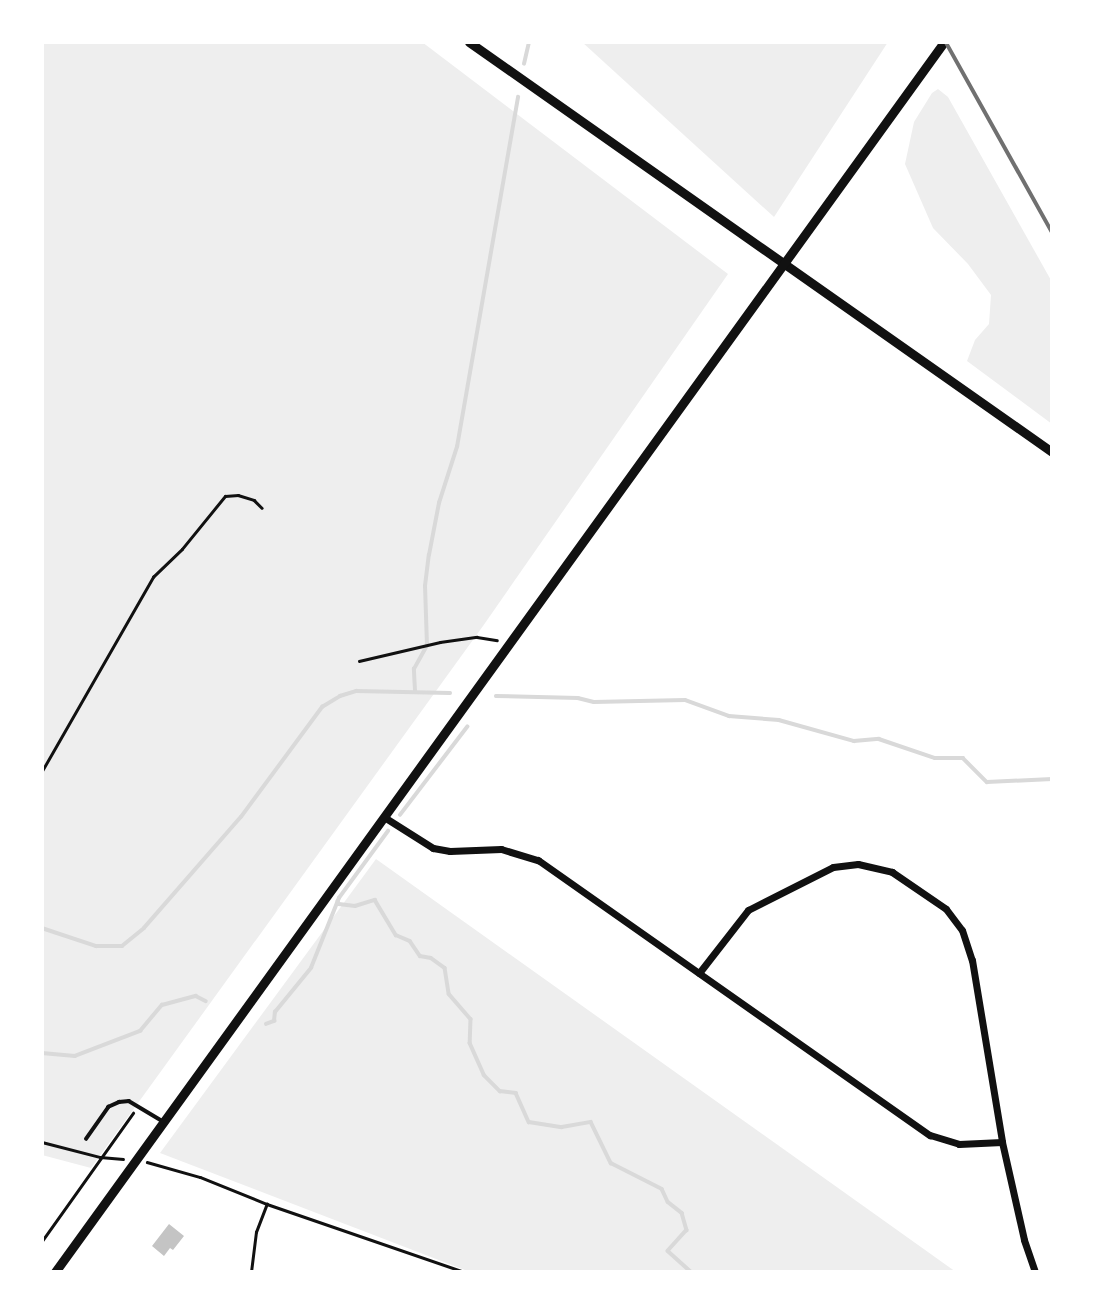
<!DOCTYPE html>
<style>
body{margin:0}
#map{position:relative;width:1094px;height:1314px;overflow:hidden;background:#fff;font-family:"Work Sans",sans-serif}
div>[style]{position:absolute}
.green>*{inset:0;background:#eee}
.stream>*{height:3.5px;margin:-1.75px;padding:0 1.75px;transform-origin:1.75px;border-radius:1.75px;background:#d9d9d9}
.building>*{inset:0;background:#c4c4c4}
.path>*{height:2.5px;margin:-1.25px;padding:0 1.25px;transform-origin:1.25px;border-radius:1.25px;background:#111}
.service>*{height:3.5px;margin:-1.75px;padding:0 1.75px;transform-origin:1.75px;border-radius:1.75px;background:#111}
.minor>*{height:7px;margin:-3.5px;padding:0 3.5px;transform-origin:3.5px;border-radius:3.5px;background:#111}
.tertiary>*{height:9px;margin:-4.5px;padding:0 4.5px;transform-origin:4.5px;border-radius:4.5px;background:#111}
.rail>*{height:3.5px;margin:-1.75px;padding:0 1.75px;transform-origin:1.75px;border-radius:1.75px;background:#707070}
span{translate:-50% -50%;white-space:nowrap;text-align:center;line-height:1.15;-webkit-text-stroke:5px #fff;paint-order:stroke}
.frame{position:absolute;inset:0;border:44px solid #fff;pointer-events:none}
</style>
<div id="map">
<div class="green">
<i style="clip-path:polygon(42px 42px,422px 42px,728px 274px,483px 626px,91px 1168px,42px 1155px)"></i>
<i style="clip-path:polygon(582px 42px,888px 42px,774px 217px)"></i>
<i style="clip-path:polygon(938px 89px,948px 97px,1052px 282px,1052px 424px,967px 361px,975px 340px,989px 324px,991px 295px,968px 264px,933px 228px,905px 164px,914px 122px,932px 93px)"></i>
<i style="clip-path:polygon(376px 859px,956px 1272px,470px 1272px,160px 1153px)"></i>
</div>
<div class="stream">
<i style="left:524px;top:64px;width:23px;rotate:-77deg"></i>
<i style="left:415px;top:691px;width:22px;rotate:-93deg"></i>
<i style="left:414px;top:669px;width:26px;rotate:-61deg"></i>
<i style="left:427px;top:646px;width:60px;rotate:-91.9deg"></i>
<i style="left:425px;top:586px;width:31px;rotate:-83deg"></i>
<i style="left:429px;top:555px;width:53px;rotate:-79.1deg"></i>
<i style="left:439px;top:503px;width:59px;rotate:-72.2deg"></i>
<i style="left:457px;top:447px;width:355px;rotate:-80.1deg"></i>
<i style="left:496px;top:696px;width:82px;rotate:1.4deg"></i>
<i style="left:578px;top:698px;width:16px;rotate:14deg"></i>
<i style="left:594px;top:702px;width:91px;rotate:-1.3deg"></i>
<i style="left:685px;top:700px;width:47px;rotate:20deg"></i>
<i style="left:729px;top:716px;width:50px;rotate:4.6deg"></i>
<i style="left:779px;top:720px;width:78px;rotate:15.6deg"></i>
<i style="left:854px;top:741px;width:25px;rotate:-5deg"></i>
<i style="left:879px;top:739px;width:59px;rotate:18.7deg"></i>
<i style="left:935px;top:758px;width:28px"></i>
<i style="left:963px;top:758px;width:34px;rotate:45deg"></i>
<i style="left:987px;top:782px;width:65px;rotate:-2.6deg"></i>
<i style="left:400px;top:815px;width:111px;rotate:-52.7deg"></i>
<i style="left:338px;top:901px;width:3px;rotate:72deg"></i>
<i style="left:339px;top:904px;width:16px;rotate:7deg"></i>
<i style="left:355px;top:906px;width:21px;rotate:-17deg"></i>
<i style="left:375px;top:900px;width:41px;rotate:59deg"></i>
<i style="left:396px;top:935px;width:15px;rotate:23deg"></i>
<i style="left:410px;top:941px;width:18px;rotate:56deg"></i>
<i style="left:420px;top:956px;width:11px;rotate:10deg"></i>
<i style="left:431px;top:958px;width:17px;rotate:36deg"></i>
<i style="left:445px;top:968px;width:26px;rotate:81deg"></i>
<i style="left:449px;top:994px;width:33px;rotate:49deg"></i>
<i style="left:471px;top:1019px;width:24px;rotate:92deg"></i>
<i style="left:470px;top:1043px;width:35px;rotate:66deg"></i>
<i style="left:484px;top:1075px;width:23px;rotate:45deg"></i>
<i style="left:500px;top:1091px;width:16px;rotate:7deg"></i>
<i style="left:516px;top:1093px;width:32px;rotate:66deg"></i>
<i style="left:529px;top:1122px;width:33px;rotate:9deg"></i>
<i style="left:562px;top:1127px;width:29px;rotate:-10deg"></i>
<i style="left:591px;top:1122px;width:46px;rotate:64deg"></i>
<i style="left:611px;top:1163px;width:57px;rotate:27deg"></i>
<i style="left:662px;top:1189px;width:14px;rotate:65deg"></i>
<i style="left:668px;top:1202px;width:18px;rotate:38deg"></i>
<i style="left:682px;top:1213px;width:18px;rotate:74deg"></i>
<i style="left:687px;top:1230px;width:28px;rotate:132deg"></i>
<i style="left:668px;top:1251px;width:31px;rotate:42deg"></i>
<i style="left:42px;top:928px;width:57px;rotate:18.4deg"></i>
<i style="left:96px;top:946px;width:26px"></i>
<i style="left:122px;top:946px;width:28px;rotate:-39deg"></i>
<i style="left:144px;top:928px;width:147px;rotate:-48.9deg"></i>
<i style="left:241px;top:817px;width:137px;rotate:-53.6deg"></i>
<i style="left:322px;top:707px;width:21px;rotate:-31deg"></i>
<i style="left:340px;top:696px;width:17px;rotate:-17deg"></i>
<i style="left:356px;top:691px;width:94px;rotate:1.2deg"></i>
<i style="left:266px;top:1024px;width:9px;rotate:-21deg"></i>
<i style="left:274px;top:1021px;width:9px;rotate:-84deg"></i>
<i style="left:275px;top:1012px;width:57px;rotate:-50.7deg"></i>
<i style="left:311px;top:968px;width:75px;rotate:-68.2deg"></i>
<i style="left:339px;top:898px;width:83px;rotate:-53.8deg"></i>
<i style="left:42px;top:1053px;width:33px;rotate:5deg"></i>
<i style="left:75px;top:1056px;width:70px;rotate:-21deg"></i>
<i style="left:140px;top:1031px;width:34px;rotate:-50deg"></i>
<i style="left:162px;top:1005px;width:35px;rotate:-15deg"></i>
<i style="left:196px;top:996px;width:11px;rotate:27deg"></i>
</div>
<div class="building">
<i style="clip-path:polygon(169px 1224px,184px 1236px,173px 1250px,170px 1248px,164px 1256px,152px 1246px)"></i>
</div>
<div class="path">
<i style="left:359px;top:661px;width:83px;rotate:-13.2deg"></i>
<i style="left:440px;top:642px;width:37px;rotate:-8deg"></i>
<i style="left:477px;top:637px;width:20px;rotate:9deg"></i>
<i style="left:42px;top:771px;width:224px;rotate:-60.2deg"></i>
<i style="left:153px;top:577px;width:40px;rotate:-44deg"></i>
<i style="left:182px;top:549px;width:68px;rotate:-50.9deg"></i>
<i style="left:225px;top:496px;width:13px;rotate:-4deg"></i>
<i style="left:238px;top:495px;width:17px;rotate:17deg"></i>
<i style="left:254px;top:500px;width:11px;rotate:45deg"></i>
<i style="left:42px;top:1142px;width:60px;rotate:14.5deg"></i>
<i style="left:100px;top:1157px;width:23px;rotate:5deg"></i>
<i style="left:147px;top:1162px;width:55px;rotate:15.8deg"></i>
<i style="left:200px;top:1177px;width:72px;rotate:21.9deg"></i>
<i style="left:267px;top:1204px;width:209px;rotate:19deg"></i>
<i style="left:42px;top:1241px;width:157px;rotate:-54.6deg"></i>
<i style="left:251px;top:1272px;width:40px;rotate:-82.9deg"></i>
<i style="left:256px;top:1232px;width:30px;rotate:-69deg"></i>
</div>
<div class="service">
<i style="left:86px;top:1139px;width:39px;rotate:-55deg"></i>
<i style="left:108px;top:1107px;width:12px;rotate:-24deg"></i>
<i style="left:119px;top:1102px;width:10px;rotate:-6deg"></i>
<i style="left:129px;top:1101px;width:39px;rotate:31deg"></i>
</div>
<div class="minor">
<i style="left:384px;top:817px;width:58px;rotate:32.3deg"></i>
<i style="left:433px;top:848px;width:17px;rotate:10deg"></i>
<i style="left:450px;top:851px;width:51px;rotate:-2.2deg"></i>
<i style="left:501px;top:849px;width:39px;rotate:17deg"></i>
<i style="left:538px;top:860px;width:479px;rotate:35.1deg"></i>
<i style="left:930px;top:1135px;width:30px;rotate:17deg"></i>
<i style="left:959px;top:1144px;width:43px;rotate:-2.7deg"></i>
<i style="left:699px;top:973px;width:80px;rotate:-52.1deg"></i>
<i style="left:748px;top:910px;width:95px;rotate:-26.8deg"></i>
<i style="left:833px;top:867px;width:25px;rotate:-7deg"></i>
<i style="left:858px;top:864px;width:35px;rotate:13deg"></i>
<i style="left:892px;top:872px;width:65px;rotate:34.4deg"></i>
<i style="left:946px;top:909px;width:26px;rotate:53deg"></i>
<i style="left:962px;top:930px;width:32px;rotate:72deg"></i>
<i style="left:972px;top:960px;width:184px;rotate:80.6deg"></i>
<i style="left:1002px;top:1142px;width:100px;rotate:77.3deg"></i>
<i style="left:1024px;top:1240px;width:34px;rotate:71deg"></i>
</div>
<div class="tertiary">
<i style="left:469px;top:42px;width:713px;rotate:35.12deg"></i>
<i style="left:55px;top:1272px;width:1518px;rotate:-54.14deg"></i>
</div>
<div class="rail">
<i style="left:946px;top:42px;width:218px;rotate:60.8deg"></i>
</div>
<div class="frame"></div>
</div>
